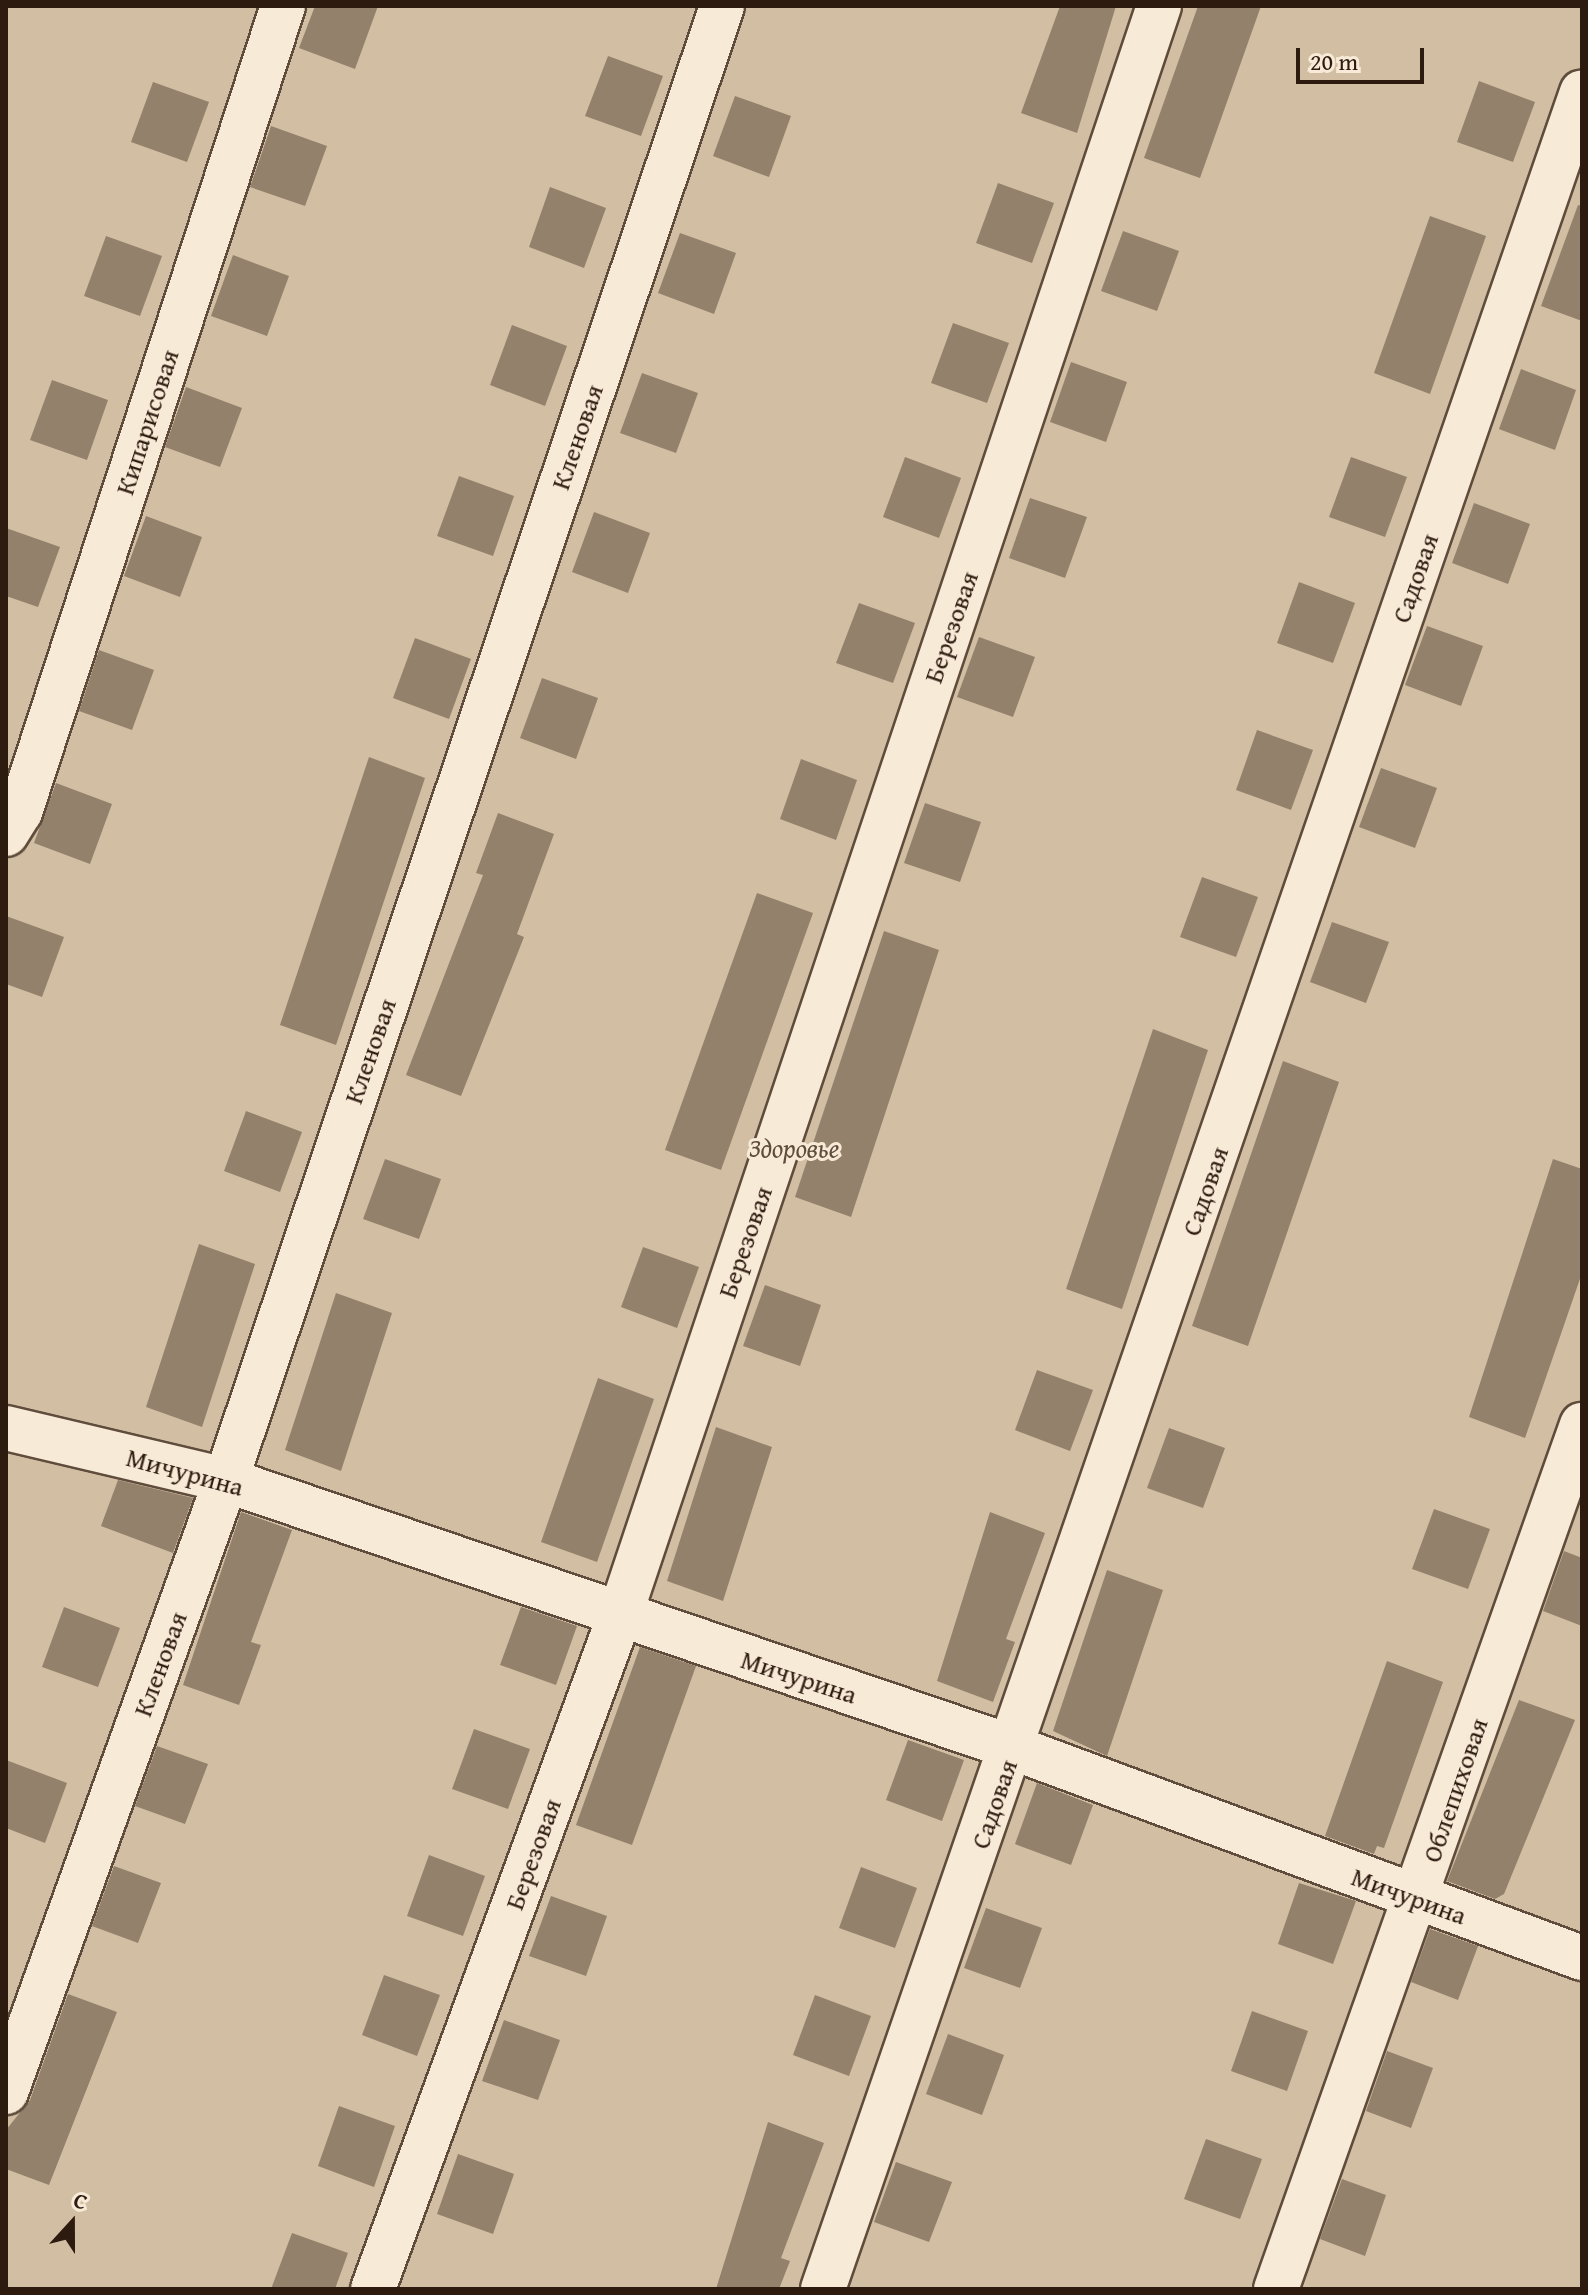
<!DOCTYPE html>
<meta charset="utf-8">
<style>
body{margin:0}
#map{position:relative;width:1588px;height:2295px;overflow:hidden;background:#f3dfc0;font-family:"Gentium Book Plus",serif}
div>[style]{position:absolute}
.green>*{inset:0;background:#d2bea2}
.building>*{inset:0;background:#94816c}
.roads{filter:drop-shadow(2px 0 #5f4c3c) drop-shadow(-2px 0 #5f4c3c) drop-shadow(0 2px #5f4c3c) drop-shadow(0 -2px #5f4c3c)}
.minor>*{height:44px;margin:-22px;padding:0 22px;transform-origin:22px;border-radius:22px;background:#f7ead6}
span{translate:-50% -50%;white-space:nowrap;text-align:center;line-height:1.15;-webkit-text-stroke:6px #f7ead6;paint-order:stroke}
.street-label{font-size:26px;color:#2e1b10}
.park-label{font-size:26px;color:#5f4c3c;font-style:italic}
.frame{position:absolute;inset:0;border:8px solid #2e1b10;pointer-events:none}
.north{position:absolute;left:32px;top:2183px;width:80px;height:80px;-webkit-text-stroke:6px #f7ead6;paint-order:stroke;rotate:21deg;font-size:22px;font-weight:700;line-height:32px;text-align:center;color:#2e1b10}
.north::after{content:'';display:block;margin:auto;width:28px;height:36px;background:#2e1b10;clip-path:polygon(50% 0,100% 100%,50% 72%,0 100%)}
.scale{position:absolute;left:1296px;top:48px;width:128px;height:36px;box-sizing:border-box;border:4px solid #2e1b10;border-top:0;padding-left:10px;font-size:24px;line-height:28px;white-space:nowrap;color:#2e1b10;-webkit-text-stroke:6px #f7ead6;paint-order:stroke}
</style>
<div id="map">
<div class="green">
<i style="clip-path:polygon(6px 6px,1582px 6px,1582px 2289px,6px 2289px)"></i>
</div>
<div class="building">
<i style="clip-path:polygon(315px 6px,378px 6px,355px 69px,299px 48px)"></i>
<i style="clip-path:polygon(1060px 6px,1116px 6px,1077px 133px,1021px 113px)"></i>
<i style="clip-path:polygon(1198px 6px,1261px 6px,1200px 178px,1144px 158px)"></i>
<i style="clip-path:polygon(608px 56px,663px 76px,641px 136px,585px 116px)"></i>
<i style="clip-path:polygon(1479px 81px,1535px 102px,1513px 162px,1457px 142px)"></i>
<i style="clip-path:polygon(153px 82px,209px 102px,187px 162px,131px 142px)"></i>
<i style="clip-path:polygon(735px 96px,791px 116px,769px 177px,713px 156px)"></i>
<i style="clip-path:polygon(271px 126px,327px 146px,305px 206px,250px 187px)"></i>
<i style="clip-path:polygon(998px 183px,1054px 203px,1032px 263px,976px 243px)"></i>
<i style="clip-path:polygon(550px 187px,606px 208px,584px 268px,529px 247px)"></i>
<i style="clip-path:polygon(1578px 205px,1582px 206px,1582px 321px,1541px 306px)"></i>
<i style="clip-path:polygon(1430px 216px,1486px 236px,1430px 394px,1374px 373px)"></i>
<i style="clip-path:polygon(1123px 231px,1179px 251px,1157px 311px,1101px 291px)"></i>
<i style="clip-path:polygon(680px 233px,736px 253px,714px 314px,658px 293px)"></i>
<i style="clip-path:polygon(106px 236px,162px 256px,140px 316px,84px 296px)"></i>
<i style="clip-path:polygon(233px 255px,289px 276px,267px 336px,211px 316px)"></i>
<i style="clip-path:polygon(953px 323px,1009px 343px,987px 403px,931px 383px)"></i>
<i style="clip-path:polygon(512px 325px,567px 346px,545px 406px,490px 385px)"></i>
<i style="clip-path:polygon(1071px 362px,1127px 382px,1106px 442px,1050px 422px)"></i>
<i style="clip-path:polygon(1521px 369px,1576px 390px,1555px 450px,1499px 429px)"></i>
<i style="clip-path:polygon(642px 373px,698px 393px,676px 453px,620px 433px)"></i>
<i style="clip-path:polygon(52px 380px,108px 400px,87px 460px,30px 440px)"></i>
<i style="clip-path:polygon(186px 387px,242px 408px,220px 467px,165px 447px)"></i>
<i style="clip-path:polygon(905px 457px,961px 478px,939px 538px,883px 517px)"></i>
<i style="clip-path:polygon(1351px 457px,1407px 477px,1385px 537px,1329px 517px)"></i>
<i style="clip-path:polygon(459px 476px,514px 496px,493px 556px,437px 536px)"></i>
<i style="clip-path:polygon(1030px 498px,1087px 517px,1065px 578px,1009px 558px)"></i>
<i style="clip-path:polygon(1474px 503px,1530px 524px,1508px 584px,1452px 563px)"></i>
<i style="clip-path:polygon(594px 512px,650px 533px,628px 593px,572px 572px)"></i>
<i style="clip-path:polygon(146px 516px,202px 537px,180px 597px,124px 576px)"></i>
<i style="clip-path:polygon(6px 528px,60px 547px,38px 607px,6px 596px)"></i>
<i style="clip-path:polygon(1299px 582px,1355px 603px,1333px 663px,1277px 643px)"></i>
<i style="clip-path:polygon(859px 603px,915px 623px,893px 683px,836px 663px)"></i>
<i style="clip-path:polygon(1427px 626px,1483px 646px,1461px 706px,1405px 685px)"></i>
<i style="clip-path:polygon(979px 637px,1035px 657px,1013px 717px,957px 697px)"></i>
<i style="clip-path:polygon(415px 638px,471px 659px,449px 719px,393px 698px)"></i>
<i style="clip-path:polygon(99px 650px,154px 670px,132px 730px,79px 711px)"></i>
<i style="clip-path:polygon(542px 678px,598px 698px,576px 759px,520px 738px)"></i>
<i style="clip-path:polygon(1257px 730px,1313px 750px,1291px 810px,1236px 790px)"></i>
<i style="clip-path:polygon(369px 757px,425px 778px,336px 1045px,280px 1025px)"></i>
<i style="clip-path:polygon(801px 759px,857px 780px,836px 840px,780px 819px)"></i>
<i style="clip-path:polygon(1381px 768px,1437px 788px,1415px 848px,1359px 827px)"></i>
<i style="clip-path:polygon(56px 783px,112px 804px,90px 864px,34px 843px)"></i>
<i style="clip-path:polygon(925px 803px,981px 822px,960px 882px,904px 863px)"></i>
<i style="clip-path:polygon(498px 813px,554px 834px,517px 934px,524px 937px,461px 1096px,406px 1075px,483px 875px,476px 873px)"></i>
<i style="clip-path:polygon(1202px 877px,1258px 897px,1236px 957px,1180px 937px)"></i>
<i style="clip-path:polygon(757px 893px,813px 913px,721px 1170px,665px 1150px)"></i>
<i style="clip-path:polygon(6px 916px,64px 937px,42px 997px,6px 984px)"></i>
<i style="clip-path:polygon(1332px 922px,1389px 942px,1366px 1003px,1310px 982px)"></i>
<i style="clip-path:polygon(884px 931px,939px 950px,851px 1217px,795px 1197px)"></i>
<i style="clip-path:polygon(1153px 1029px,1208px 1050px,1122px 1309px,1066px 1289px)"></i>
<i style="clip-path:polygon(1283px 1061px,1339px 1082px,1248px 1346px,1192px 1326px)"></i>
<i style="clip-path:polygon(246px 1111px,302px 1132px,280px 1192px,224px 1171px)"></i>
<i style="clip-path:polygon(385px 1159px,441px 1179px,419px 1239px,363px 1219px)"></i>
<i style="clip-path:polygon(1553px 1159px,1582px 1169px,1582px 1273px,1525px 1438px,1469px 1417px)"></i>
<i style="clip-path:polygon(199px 1244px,255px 1264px,202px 1427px,146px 1407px)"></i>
<i style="clip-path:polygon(643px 1247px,699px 1267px,677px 1328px,621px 1307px)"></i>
<i style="clip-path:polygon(765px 1285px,821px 1305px,800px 1366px,743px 1346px)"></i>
<i style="clip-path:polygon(336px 1293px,392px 1313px,341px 1471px,285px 1450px)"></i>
<i style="clip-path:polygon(1037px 1370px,1093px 1390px,1070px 1451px,1015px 1430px)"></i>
<i style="clip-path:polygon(598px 1378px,654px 1399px,597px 1562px,541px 1542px)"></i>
<i style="clip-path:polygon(716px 1427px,772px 1447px,723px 1601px,667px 1581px)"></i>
<i style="clip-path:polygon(1169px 1428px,1225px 1448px,1203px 1508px,1147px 1488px)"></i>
<i style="clip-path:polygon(118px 1480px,193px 1498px,173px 1553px,101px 1526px)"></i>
<i style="clip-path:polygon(1434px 1509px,1490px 1529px,1468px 1589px,1412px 1569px)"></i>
<i style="clip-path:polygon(241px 1512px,292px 1530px,251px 1642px,261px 1645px,239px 1705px,183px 1685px)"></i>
<i style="clip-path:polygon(990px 1512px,1045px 1533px,1006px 1639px,1015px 1642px,993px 1702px,937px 1681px)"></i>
<i style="clip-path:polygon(1564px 1551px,1582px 1558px,1582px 1626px,1543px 1611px)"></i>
<i style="clip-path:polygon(1107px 1570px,1163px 1590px,1107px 1756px,1053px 1731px)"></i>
<i style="clip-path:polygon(64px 1607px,120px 1628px,98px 1687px,42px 1667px)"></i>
<i style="clip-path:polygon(521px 1607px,577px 1626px,556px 1685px,500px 1665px)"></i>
<i style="clip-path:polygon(640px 1647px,696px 1666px,632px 1845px,576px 1825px)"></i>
<i style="clip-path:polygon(1387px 1661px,1443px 1682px,1384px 1848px,1377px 1846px,1374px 1854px,1325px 1836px)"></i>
<i style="clip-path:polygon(1519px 1700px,1575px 1720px,1504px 1894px,1495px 1899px,1447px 1881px)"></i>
<i style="clip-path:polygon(474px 1729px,530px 1749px,508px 1809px,452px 1789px)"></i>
<i style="clip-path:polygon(908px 1740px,964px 1760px,942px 1821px,886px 1800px)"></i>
<i style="clip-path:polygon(157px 1746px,208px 1764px,185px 1824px,135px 1806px)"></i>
<i style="clip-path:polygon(6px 1760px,67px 1783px,45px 1843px,6px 1828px)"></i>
<i style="clip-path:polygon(1037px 1783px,1093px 1805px,1071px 1865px,1015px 1844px)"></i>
<i style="clip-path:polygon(429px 1855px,485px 1876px,463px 1936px,407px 1916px)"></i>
<i style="clip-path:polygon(114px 1866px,161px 1883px,138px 1943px,92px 1926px)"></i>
<i style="clip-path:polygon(861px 1867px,917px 1888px,895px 1948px,839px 1928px)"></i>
<i style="clip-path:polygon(1299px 1883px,1356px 1901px,1333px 1964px,1278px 1944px)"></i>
<i style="clip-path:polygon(551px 1896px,607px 1916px,586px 1976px,529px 1956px)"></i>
<i style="clip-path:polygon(986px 1908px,1042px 1928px,1020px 1988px,964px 1968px)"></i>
<i style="clip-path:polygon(1430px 1929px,1478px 1946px,1458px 2000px,1411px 1982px)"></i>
<i style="clip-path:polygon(384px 1975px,440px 1995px,417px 2056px,362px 2035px)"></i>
<i style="clip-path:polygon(68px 1994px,117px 2012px,49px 2185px,6px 2169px,6px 2130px,30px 2100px)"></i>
<i style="clip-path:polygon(815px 1995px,871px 2016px,849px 2076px,793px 2055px)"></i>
<i style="clip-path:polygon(1252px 2011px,1308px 2031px,1287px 2091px,1231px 2071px)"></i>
<i style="clip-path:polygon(504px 2020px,560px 2040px,538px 2100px,482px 2081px)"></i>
<i style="clip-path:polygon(948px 2034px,1004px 2055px,982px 2115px,926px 2094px)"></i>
<i style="clip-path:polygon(1387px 2051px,1433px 2068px,1411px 2128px,1366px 2111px)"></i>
<i style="clip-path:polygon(339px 2106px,395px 2126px,374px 2187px,318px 2166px)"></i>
<i style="clip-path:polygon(768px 2122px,824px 2143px,781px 2258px,790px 2261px,779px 2289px,716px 2289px)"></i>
<i style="clip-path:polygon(1206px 2139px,1262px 2159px,1240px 2219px,1184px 2199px)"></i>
<i style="clip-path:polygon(458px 2154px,514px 2174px,493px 2234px,437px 2214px)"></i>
<i style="clip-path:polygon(896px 2162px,952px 2182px,929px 2242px,874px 2222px)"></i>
<i style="clip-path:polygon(1342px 2179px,1386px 2195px,1365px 2256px,1320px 2239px)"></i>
<i style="clip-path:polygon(292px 2233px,348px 2253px,335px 2289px,271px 2289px)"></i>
</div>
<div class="roads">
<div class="minor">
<i style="left:6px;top:834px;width:26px;rotate:-58deg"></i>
<i style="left:20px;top:812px;width:848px;rotate:-71.93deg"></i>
<i style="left:6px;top:1428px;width:226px;rotate:13.3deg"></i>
<i style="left:226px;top:1480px;width:832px;rotate:18.78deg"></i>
<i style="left:1014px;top:1748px;width:606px;rotate:20.29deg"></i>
<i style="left:6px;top:2092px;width:650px;rotate:-70.23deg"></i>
<i style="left:226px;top:1480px;width:1555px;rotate:-71.4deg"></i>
<i style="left:373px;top:2289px;width:715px;rotate:-69.87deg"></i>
<i style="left:619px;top:1618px;width:1700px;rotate:-71.48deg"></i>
<i style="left:823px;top:2289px;width:2324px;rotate:-70.94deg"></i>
<i style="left:1276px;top:2289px;width:917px;rotate:-70.5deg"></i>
</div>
</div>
<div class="street-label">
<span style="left:147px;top:422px;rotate:-72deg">Кипарисовая</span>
<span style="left:577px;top:437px;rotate:-71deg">Кленовая</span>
<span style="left:1415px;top:578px;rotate:-71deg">Садовая</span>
<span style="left:951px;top:627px;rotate:-71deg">Березовая</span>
<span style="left:370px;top:1051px;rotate:-71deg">Кленовая</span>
<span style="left:1205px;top:1191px;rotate:-71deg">Садовая</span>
<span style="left:745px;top:1242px;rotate:-71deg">Березовая</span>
<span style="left:185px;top:1472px;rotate:15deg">Мичурина</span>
<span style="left:160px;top:1664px;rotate:-70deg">Кленовая</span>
<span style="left:799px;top:1677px;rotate:18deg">Мичурина</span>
<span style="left:1455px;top:1790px;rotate:-71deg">Облепиховая</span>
<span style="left:994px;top:1804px;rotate:-71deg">Садовая</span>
<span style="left:533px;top:1854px;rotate:-70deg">Березовая</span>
<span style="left:1409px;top:1896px;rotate:20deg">Мичурина</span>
</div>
<div class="park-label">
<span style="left:794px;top:1148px">Здоровье</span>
</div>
<div class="frame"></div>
<div class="north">С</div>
<div class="scale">20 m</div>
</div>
